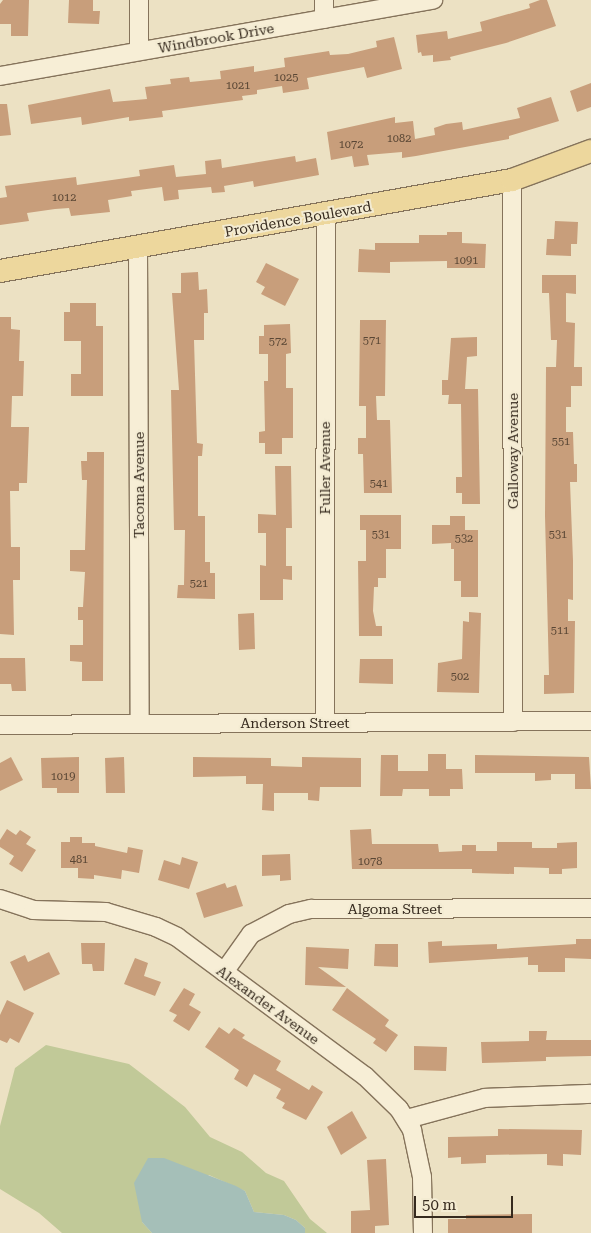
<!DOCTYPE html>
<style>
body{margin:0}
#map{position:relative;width:591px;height:1233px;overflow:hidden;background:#ece1c3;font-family:"Roboto Serif",serif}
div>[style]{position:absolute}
.green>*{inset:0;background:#c1c998}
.water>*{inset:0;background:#a5bfb8}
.building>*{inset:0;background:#c89e7b}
.roads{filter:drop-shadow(1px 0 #85735b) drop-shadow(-1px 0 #85735b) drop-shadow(0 1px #85735b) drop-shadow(0 -1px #85735b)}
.minor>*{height:18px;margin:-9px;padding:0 9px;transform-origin:9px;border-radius:9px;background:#f7eed6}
.major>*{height:22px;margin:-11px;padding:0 11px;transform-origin:11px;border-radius:11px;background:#edd79d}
span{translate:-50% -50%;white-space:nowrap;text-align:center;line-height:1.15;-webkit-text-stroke:4px #f3ebd2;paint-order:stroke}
.number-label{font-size:11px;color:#5a4735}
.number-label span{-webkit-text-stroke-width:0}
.street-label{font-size:14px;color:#362a1e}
.scale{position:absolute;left:414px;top:1196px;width:99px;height:22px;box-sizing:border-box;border:2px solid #362a1e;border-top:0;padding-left:6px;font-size:15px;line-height:18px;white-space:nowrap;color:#362a1e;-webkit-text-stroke:4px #f3ebd2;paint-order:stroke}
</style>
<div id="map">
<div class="green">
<i style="clip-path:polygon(46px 1045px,129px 1064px,185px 1107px,210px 1137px,242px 1152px,266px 1173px,284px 1181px,310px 1219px,327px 1233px,305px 1233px,305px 1228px,296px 1220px,284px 1215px,254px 1212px,245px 1191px,209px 1175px,142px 1222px,152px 1233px,62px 1233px,39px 1213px,0 1189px,0 1126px,15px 1068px)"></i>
</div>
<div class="water">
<i style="clip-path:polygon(148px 1158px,164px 1158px,236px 1186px,245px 1191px,254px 1212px,284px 1215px,296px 1220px,305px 1228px,305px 1233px,152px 1233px,142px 1222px,134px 1183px)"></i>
</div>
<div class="building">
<i style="clip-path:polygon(3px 0,29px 0,28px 36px,11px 36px,11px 24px,0 24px,0 4px)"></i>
<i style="clip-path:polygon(69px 0,93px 0,93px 11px,100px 11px,99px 24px,68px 23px)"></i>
<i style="clip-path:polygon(540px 0,547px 0,556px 26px,506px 43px,450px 57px,451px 60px,433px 62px,433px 55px,422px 56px,421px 52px,418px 53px,416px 35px,447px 31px,448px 39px,482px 31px,480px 22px,530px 8px,529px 4px)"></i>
<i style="clip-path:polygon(394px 37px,402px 69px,367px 78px,364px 67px,307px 78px,309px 89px,283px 93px,282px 86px,257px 90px,257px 94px,242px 96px,243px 100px,162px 111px,163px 117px,129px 121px,129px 117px,82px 125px,81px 117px,31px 124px,28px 105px,110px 89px,113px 102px,147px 99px,145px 87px,171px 84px,170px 79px,189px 77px,190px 82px,221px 79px,220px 71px,254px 66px,254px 72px,285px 67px,284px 58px,329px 51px,330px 55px,348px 54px,377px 47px,376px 41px)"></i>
<i style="clip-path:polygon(591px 83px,591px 107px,577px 112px,570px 91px)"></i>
<i style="clip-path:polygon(551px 97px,559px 121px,509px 136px,509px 139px,416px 156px,402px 158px,402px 152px,367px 155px,369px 165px,354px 167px,352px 156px,331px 160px,327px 132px,395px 117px,395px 123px,413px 121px,415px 139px,435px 135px,434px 128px,446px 124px,462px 122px,463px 130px,520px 118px,517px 108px)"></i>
<i style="clip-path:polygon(0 104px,7px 104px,11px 135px,0 136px)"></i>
<i style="clip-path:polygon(295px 156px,296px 162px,316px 158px,319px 175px,254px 187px,253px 181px,224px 186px,225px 192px,212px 193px,211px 187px,178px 190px,179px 199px,164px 201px,162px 187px,131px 191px,132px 196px,108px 200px,110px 212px,71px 216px,69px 208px,55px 209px,27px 213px,29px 221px,0 225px,0 198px,7px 197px,5px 186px,76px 177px,77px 185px,140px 176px,139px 170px,174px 165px,176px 177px,206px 174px,205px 161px,221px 159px,222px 168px)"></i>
<i style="clip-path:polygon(555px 221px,578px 222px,577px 244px,571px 244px,571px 256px,546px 255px,547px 239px,554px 239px)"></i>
<i style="clip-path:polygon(447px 232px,462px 232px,462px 243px,486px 244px,485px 268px,447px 268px,447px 261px,390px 262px,390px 273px,358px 272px,359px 249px,375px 250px,375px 243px,419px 243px,419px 235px,447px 235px)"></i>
<i style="clip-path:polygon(266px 263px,299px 279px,285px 306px,261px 294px,265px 287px,256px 282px)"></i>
<i style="clip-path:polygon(198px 272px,199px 290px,207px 289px,208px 313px,204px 313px,204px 340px,194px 340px,197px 443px,203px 444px,202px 456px,198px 456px,198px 516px,205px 516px,205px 562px,210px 562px,210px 573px,215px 573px,215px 599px,177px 598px,178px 585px,184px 585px,185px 530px,174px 530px,171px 390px,179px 390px,172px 293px,181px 293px,181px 273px)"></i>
<i style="clip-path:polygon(542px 275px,576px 275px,576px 294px,566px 293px,566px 322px,575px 323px,574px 367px,582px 367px,582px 386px,571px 386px,571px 407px,566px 407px,566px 432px,573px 432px,574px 464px,577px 464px,577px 482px,570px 482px,573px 561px,573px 600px,568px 599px,568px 621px,575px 621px,574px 693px,544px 694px,544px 675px,549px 675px,545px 516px,546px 367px,556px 367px,557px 340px,551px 340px,549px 293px,542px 293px)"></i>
<i style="clip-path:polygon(70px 303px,96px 303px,96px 326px,103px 326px,103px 396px,71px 396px,71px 374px,81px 374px,81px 341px,64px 341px,64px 312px,70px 312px)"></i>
<i style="clip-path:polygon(0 317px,11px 317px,11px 329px,20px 330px,19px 361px,24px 361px,23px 396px,12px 396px,11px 427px,29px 427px,27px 483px,19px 483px,19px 491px,10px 491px,11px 547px,20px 547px,20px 580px,13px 580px,14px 635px,0 634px)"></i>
<i style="clip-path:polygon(360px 320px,386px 320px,385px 396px,376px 396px,377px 420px,390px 420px,392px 493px,364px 493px,363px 454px,358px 454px,358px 438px,366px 438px,366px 406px,359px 406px)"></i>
<i style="clip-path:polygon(290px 324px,291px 353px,286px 354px,286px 388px,293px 388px,293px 438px,282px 438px,282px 454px,265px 454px,265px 443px,259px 443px,259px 432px,265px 431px,264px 381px,268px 381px,268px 354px,259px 354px,259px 336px,264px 336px,264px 325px)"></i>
<i style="clip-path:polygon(477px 337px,477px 356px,467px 357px,465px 389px,478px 389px,480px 504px,462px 504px,462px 493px,456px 493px,456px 477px,462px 477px,461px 404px,448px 404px,449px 395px,442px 395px,442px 380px,448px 380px,451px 338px)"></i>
<i style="clip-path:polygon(87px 452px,104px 452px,103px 681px,82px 681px,82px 662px,70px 661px,70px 645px,83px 645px,83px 620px,78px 620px,78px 607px,83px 607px,85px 572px,70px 571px,70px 550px,85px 550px,87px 480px,82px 480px,81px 461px,87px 461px)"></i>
<i style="clip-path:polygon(275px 466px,291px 466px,292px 528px,286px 528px,286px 566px,292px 566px,292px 580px,283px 579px,283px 600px,260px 600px,260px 565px,266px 566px,266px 533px,258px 533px,258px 514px,276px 515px)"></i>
<i style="clip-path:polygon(360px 515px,401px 515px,401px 549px,386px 549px,386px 578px,378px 578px,378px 587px,374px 587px,373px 611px,376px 626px,382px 626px,382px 636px,359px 636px,358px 561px,366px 561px,366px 530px,360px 530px)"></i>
<i style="clip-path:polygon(450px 516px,465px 516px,465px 530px,478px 530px,478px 597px,461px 597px,461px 581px,454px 581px,454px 549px,451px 549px,451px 543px,432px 544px,432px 525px,450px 525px)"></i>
<i style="clip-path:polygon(469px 612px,481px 613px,479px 693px,437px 692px,438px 663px,462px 659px,463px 621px,469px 622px)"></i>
<i style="clip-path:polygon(254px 613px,255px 649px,239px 650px,238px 614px)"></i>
<i style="clip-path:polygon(0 658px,25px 658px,26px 691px,12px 691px,11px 684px,0 684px)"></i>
<i style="clip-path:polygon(360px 659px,393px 659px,393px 684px,359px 683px)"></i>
<i style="clip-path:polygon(428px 754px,446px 754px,446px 769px,462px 769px,463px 789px,450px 789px,450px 796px,429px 796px,429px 789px,403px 789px,402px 796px,380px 796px,381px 755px,398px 755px,398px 771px,428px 771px)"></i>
<i style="clip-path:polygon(475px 755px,589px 757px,591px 789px,575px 789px,575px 774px,551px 774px,551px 780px,535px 781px,535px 773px,475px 773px)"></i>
<i style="clip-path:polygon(11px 757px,23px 780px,0 791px,0 763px)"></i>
<i style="clip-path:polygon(79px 757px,79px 793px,57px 793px,57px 788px,42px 788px,41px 758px)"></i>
<i style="clip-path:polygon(124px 757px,125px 793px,106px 793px,105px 758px)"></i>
<i style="clip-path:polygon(193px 757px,271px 758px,271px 766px,302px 767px,302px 757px,361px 758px,361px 787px,320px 787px,319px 801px,308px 800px,308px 793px,274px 793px,274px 811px,262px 810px,263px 784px,246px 784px,246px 776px,193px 777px)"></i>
<i style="clip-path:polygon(7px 829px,16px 835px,20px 830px,31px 837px,26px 844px,36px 850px,22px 872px,9px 864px,14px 856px,0 847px,0 840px)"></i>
<i style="clip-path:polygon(371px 829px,372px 844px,438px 844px,439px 852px,462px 851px,462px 845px,476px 845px,476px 851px,497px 851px,497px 842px,532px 842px,532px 848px,557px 848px,557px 843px,577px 842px,577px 868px,562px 869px,562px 874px,549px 874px,549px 868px,514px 867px,514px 874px,472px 873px,472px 869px,352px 869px,350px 830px)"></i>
<i style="clip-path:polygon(70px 837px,82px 837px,82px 843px,95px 843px,95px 846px,127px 853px,128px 847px,143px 850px,139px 873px,122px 870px,121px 879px,94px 875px,94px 879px,78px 878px,78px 868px,61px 868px,61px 842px,70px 842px)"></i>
<i style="clip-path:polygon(290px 854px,291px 880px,280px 881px,280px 875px,262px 876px,262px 855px)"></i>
<i style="clip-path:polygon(182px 857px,198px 862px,189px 889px,158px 880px,164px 860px,180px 865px)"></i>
<i style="clip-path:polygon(225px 883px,227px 888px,236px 885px,243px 906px,204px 918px,196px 893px)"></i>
<i style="clip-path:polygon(576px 939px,591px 939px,591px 959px,565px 958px,565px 972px,538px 972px,538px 965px,528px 965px,528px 957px,429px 963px,428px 942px,442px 941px,442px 946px,497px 944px,497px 949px,576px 944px)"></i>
<i style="clip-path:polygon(81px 943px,105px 943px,104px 971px,93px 971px,92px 964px,82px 964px)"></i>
<i style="clip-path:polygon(375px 944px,398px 944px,398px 967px,374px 966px)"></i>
<i style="clip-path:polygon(306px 947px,349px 949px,348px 969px,318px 967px,346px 987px,305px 985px)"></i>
<i style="clip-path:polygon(49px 952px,60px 974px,24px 991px,10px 962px,25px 955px,28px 962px)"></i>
<i style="clip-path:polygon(135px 958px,148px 963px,144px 976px,161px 982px,155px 996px,124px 984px)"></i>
<i style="clip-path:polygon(184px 988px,195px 994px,189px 1005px,201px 1012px,189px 1031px,173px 1021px,177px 1015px,169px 1011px)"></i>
<i style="clip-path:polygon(347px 988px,389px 1020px,385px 1026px,398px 1035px,386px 1052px,373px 1043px,376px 1039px,332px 1010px)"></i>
<i style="clip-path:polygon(7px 1000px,34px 1013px,19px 1043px,10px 1038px,7px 1043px,0 1040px,0 1015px)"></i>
<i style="clip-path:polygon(219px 1027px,229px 1034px,234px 1028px,245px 1035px,242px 1038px,281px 1061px,276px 1070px,309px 1090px,312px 1085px,323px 1092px,306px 1120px,282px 1108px,285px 1103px,276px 1098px,281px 1089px,254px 1074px,247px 1087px,234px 1079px,239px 1070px,205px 1047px)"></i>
<i style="clip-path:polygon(529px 1031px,547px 1031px,546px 1040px,591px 1040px,591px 1056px,546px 1057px,546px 1061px,482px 1063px,481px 1042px,529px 1041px)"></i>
<i style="clip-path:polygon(414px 1046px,447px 1047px,446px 1071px,414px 1070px)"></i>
<i style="clip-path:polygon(352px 1111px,367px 1138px,341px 1155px,327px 1127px)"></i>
<i style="clip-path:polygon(498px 1129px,582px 1130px,581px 1155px,563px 1154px,563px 1166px,547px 1165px,547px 1154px,486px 1155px,486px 1163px,461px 1164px,461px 1157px,448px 1158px,448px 1137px,498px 1136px)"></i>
<i style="clip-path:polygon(386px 1159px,389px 1225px,375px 1226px,375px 1233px,351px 1233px,351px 1211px,370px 1210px,367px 1160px)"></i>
<i style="clip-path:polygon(532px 1214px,532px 1233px,448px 1233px,448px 1219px,466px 1219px,466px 1215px)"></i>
</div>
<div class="roads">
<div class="minor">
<i style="left:139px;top:0;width:51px;rotate:90deg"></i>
<i style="left:324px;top:19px;width:19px;rotate:-90deg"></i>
<i style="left:0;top:76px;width:440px;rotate:-10deg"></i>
<i style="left:512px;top:180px;width:542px;rotate:89.89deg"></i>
<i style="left:138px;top:247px;width:476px;rotate:89.8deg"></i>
<i style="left:325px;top:723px;width:509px;rotate:-89.89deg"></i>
<i style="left:0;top:725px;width:591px;rotate:-0.39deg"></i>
<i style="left:0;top:899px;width:35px;rotate:18deg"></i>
<i style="left:33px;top:910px;width:73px;rotate:1.6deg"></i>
<i style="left:106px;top:912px;width:52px;rotate:16.7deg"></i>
<i style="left:156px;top:927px;width:23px;rotate:25deg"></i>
<i style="left:177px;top:937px;width:234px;rotate:36.5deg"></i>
<i style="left:365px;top:1076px;width:47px;rotate:44.1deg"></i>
<i style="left:399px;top:1109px;width:25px;rotate:58deg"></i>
<i style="left:412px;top:1130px;width:48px;rotate:78deg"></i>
<i style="left:422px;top:1177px;width:56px;rotate:89deg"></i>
<i style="left:224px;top:972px;width:47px;rotate:-54.6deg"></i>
<i style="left:251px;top:934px;width:43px;rotate:-27.8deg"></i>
<i style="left:289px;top:914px;width:23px;rotate:-13deg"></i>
<i style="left:311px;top:909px;width:280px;rotate:-0.2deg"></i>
<i style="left:407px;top:1119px;width:81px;rotate:-15.1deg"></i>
<i style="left:485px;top:1098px;width:106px;rotate:-2.2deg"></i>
</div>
<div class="major">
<i style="left:0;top:271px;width:520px;rotate:-10.08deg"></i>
<i style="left:512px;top:180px;width:84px;rotate:-20.2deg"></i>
</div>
</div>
<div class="number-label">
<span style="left:286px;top:78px">1025</span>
<span style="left:238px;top:86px">1021</span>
<span style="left:399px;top:139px">1082</span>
<span style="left:351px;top:145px">1072</span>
<span style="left:64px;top:198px">1012</span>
<span style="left:466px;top:261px">1091</span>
<span style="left:372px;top:341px">571</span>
<span style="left:278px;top:342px">572</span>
<span style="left:561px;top:442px">551</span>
<span style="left:379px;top:484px">541</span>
<span style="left:381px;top:535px">531</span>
<span style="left:558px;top:535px">531</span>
<span style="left:464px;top:539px">532</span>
<span style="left:199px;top:584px">521</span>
<span style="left:560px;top:631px">511</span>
<span style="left:460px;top:677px">502</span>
<span style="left:63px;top:777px">1019</span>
<span style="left:79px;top:860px">481</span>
<span style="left:370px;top:862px">1078</span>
</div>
<div class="street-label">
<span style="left:216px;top:38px;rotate:-10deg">Windbrook Drive</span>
<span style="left:298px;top:219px;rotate:-10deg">Providence Boulevard</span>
<span style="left:513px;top:451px;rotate:-90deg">Galloway Avenue</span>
<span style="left:325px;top:468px;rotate:-90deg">Fuller Avenue</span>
<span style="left:139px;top:485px;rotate:-90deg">Tacoma Avenue</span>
<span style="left:295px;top:723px">Anderson Street</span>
<span style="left:395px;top:909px">Algoma Street</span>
<span style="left:268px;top:1005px;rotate:36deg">Alexander Avenue</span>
</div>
<div class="scale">50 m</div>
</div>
